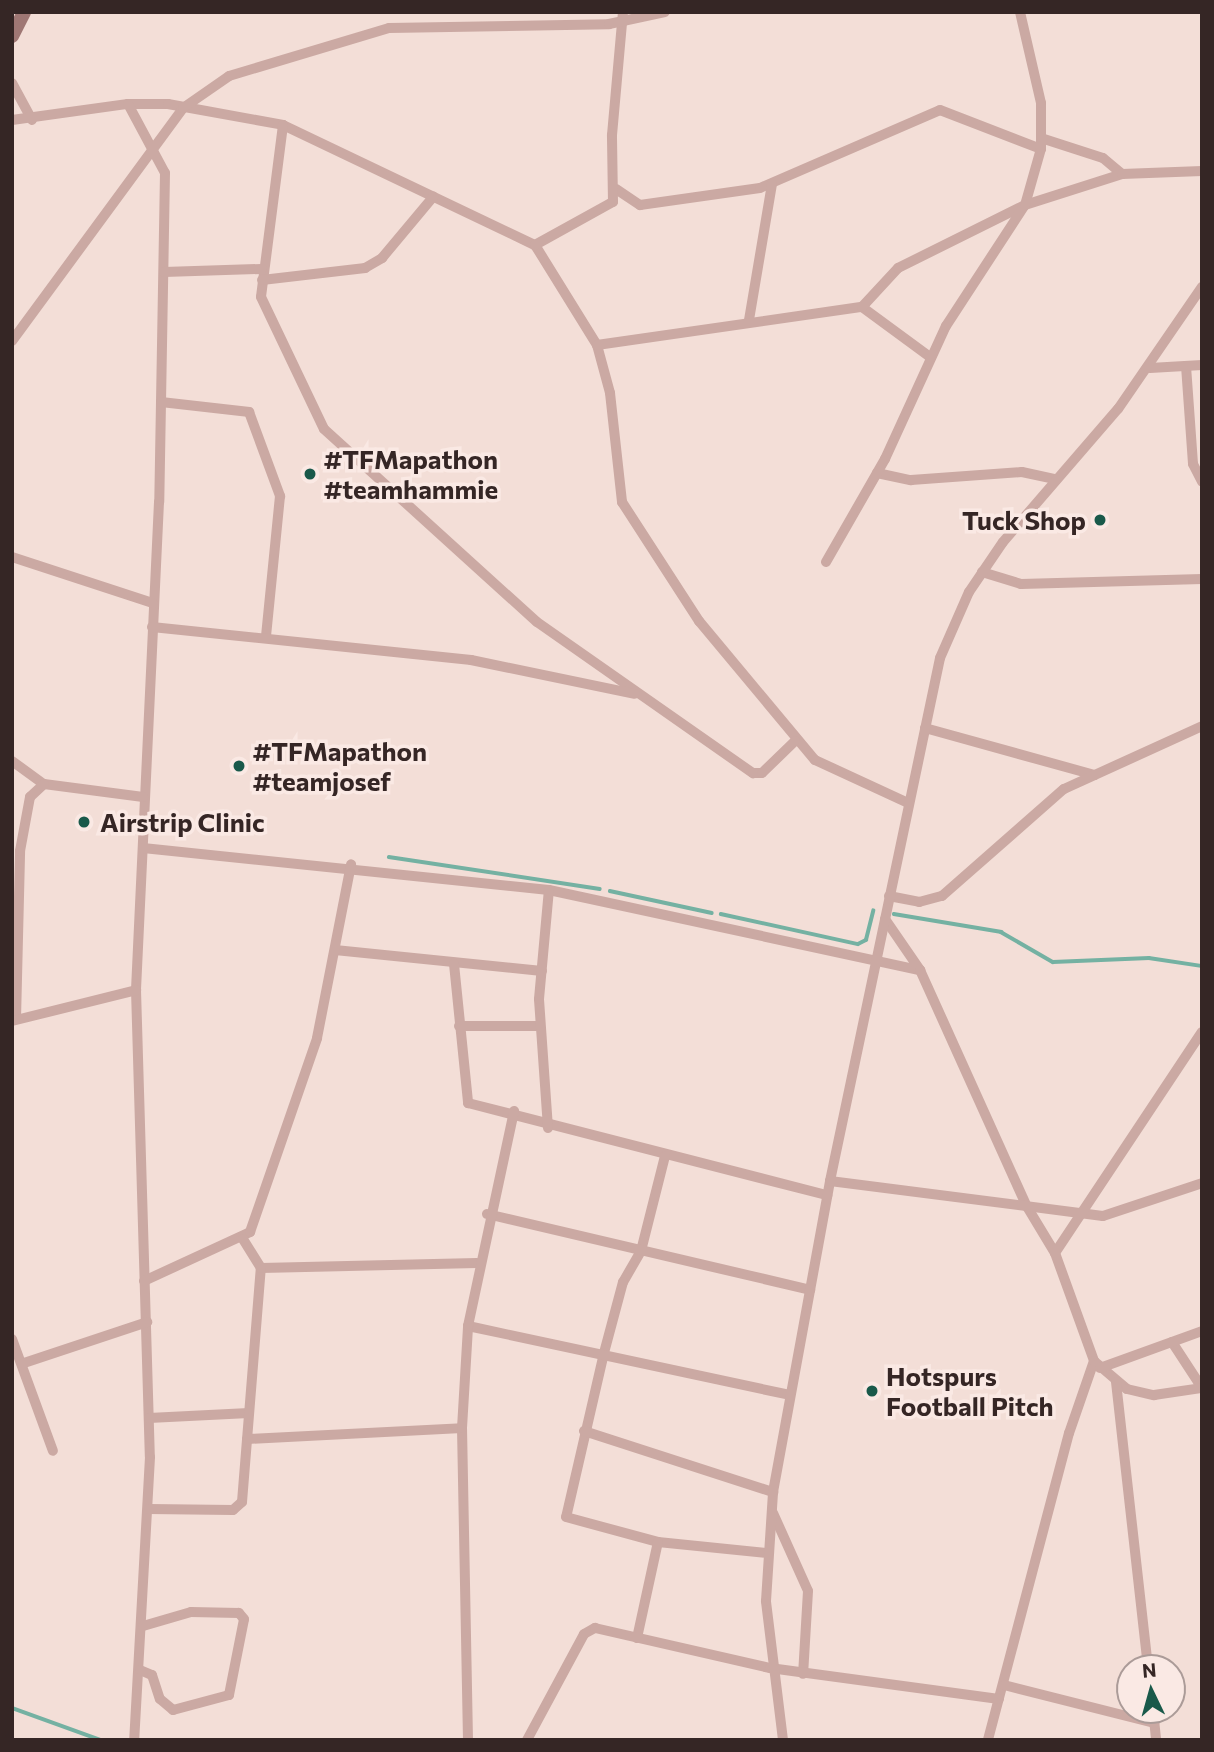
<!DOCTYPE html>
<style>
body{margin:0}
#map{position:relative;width:1214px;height:1752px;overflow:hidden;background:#f3ded7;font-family:Commissioner,sans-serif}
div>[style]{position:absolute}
.stream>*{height:3.5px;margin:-1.75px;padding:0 1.75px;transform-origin:1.75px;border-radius:1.75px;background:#74b1a2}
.street>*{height:10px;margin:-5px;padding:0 5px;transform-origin:5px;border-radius:5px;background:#cba9a3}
.secondary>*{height:14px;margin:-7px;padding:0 7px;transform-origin:7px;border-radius:7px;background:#9f7774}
.dots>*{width:19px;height:19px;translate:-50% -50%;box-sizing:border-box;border:4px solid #fae9e4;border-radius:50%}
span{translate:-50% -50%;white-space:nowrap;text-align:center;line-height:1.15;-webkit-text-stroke:7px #fae9e4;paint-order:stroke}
.poi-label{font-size:26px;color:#352625;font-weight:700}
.left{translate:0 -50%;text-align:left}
.right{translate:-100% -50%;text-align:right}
.frame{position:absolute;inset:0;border:14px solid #352625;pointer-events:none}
.north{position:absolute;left:1116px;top:1654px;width:70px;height:70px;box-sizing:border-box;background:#fae9e4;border:2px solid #ab9b98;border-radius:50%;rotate:355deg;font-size:19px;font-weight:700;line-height:28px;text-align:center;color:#352625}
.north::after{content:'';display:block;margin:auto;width:24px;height:32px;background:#19594a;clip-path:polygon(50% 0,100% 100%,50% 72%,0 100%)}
</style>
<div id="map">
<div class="stream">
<i style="left:389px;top:857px;width:213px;rotate:8.6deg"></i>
<i style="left:610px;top:891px;width:104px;rotate:12.2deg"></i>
<i style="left:721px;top:914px;width:140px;rotate:12.4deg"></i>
<i style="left:858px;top:944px;width:9px;rotate:-27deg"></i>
<i style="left:866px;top:940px;width:30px;rotate:-76deg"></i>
<i style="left:894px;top:914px;width:109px;rotate:9.5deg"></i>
<i style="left:1001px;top:932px;width:60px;rotate:30deg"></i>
<i style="left:1053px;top:962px;width:96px;rotate:-2.4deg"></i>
<i style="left:1149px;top:958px;width:54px;rotate:8.6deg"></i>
<i style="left:12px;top:1708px;width:95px;rotate:19.8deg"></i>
</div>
<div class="street">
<i style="left:12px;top:83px;width:42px;rotate:61.6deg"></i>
<i style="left:128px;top:104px;width:40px"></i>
<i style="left:168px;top:104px;width:117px;rotate:10.3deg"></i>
<i style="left:283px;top:125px;width:279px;rotate:25.5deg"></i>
<i style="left:535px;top:245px;width:118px;rotate:58.2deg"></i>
<i style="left:597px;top:345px;width:50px;rotate:74.8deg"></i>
<i style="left:610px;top:393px;width:110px;rotate:83.7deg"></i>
<i style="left:622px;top:502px;width:142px;rotate:57.1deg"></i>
<i style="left:699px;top:621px;width:181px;rotate:50.2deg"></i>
<i style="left:815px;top:760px;width:102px;rotate:24.8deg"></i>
<i style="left:12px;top:120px;width:117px;rotate:-7.9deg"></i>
<i style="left:128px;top:104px;width:78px;rotate:61.8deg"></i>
<i style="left:165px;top:173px;width:329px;rotate:91deg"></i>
<i style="left:159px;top:502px;width:489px;rotate:92.7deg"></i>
<i style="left:136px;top:990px;width:467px;rotate:88.3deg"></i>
<i style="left:150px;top:1457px;width:283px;rotate:93.2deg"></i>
<i style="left:283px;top:125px;width:173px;rotate:97.3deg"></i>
<i style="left:261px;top:297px;width:146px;rotate:64.5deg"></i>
<i style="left:324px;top:429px;width:287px;rotate:42.2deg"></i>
<i style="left:537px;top:622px;width:264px;rotate:35deg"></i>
<i style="left:753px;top:773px;width:9px"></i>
<i style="left:762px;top:773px;width:46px;rotate:-44.1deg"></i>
<i style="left:1041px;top:138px;width:65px;rotate:17.9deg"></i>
<i style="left:1103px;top:158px;width:25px;rotate:40deg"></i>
<i style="left:616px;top:189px;width:29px;rotate:34deg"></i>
<i style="left:640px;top:205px;width:121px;rotate:-8.1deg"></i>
<i style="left:760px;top:188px;width:196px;rotate:-23.4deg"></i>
<i style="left:940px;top:110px;width:108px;rotate:21.1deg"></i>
<i style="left:535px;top:245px;width:89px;rotate:-28.9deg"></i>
<i style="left:613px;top:202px;width:67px;rotate:-90.9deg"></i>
<i style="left:612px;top:135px;width:123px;rotate:-84.9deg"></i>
<i style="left:164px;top:272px;width:98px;rotate:-1.8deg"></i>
<i style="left:262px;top:280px;width:104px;rotate:-6.6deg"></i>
<i style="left:365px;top:268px;width:20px;rotate:-30deg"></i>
<i style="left:382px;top:258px;width:80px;rotate:-50.1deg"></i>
<i style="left:862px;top:307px;width:84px;rotate:36.3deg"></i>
<i style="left:749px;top:320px;width:138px;rotate:-80.4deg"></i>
<i style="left:12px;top:341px;width:289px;rotate:-53.7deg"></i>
<i style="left:183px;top:108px;width:56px;rotate:-34.8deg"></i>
<i style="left:229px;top:76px;width:167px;rotate:-16.7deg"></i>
<i style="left:389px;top:28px;width:220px;rotate:-1deg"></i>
<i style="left:609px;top:24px;width:57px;rotate:-12.1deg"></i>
<i style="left:597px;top:345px;width:268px;rotate:-8.2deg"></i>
<i style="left:862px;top:307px;width:53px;rotate:-47.3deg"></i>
<i style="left:898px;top:268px;width:142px;rotate:-26.4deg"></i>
<i style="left:1025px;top:205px;width:102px;rotate:-17.7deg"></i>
<i style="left:1122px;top:174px;width:80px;rotate:-2.1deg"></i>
<i style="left:1186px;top:366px;width:98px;rotate:85.9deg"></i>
<i style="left:1193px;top:464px;width:20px;rotate:63deg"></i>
<i style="left:1150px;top:368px;width:52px;rotate:-3.3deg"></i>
<i style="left:161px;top:402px;width:89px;rotate:6.5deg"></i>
<i style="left:249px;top:412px;width:90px;rotate:69.7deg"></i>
<i style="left:280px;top:496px;width:141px;rotate:95.7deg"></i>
<i style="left:877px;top:473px;width:35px;rotate:12deg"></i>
<i style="left:911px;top:480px;width:111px;rotate:-4.1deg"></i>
<i style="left:1022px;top:472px;width:35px;rotate:12deg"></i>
<i style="left:12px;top:557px;width:148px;rotate:18.1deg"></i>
<i style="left:826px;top:562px;width:119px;rotate:-60.2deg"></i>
<i style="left:885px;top:459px;width:146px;rotate:-65.4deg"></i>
<i style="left:946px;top:326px;width:145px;rotate:-56.9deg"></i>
<i style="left:1025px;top:205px;width:58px;rotate:-74.1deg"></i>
<i style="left:1041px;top:149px;width:46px;rotate:-90deg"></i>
<i style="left:1041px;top:103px;width:93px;rotate:-103deg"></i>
<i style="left:982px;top:572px;width:41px;rotate:17.1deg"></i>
<i style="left:1021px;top:584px;width:181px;rotate:-1.6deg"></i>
<i style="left:152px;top:627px;width:321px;rotate:5.9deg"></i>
<i style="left:471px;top:660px;width:167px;rotate:11.7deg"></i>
<i style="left:925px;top:728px;width:176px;rotate:15.5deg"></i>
<i style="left:12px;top:761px;width:39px;rotate:36deg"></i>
<i style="left:44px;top:784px;width:100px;rotate:7.5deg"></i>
<i style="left:143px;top:848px;width:408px;rotate:5.9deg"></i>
<i style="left:549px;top:890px;width:380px;rotate:12.2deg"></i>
<i style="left:889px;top:896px;width:31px;rotate:11deg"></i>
<i style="left:919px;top:902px;width:24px;rotate:-15deg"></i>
<i style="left:942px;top:896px;width:162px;rotate:-41.3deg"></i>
<i style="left:1064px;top:789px;width:152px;rotate:-24.5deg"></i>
<i style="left:885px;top:919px;width:62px;rotate:55.5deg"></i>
<i style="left:920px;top:970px;width:258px;rotate:65.7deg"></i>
<i style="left:1026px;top:1205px;width:56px;rotate:58.9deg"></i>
<i style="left:1055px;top:1253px;width:115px;rotate:70.1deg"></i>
<i style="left:1094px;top:1361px;width:76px;rotate:109.1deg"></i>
<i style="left:1069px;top:1433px;width:318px;rotate:104.8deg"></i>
<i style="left:335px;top:950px;width:208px;rotate:5.8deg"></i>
<i style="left:454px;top:964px;width:140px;rotate:84.2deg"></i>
<i style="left:468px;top:1103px;width:371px;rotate:14.4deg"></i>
<i style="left:16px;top:1019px;width:168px;rotate:-88.6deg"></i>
<i style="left:20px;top:851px;width:55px;rotate:-79.5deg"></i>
<i style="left:30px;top:797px;width:19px;rotate:-43deg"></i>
<i style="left:12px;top:1021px;width:128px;rotate:-14deg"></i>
<i style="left:459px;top:1026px;width:80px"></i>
<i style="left:548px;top:1128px;width:129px;rotate:-94deg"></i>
<i style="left:539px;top:999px;width:109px;rotate:-84.8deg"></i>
<i style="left:665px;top:1156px;width:98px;rotate:104.2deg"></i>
<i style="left:641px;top:1251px;width:36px;rotate:120deg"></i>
<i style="left:623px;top:1282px;width:73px;rotate:105deg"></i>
<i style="left:604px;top:1353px;width:168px;rotate:103deg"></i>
<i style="left:566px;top:1517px;width:95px;rotate:15.2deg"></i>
<i style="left:658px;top:1542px;width:110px;rotate:5.8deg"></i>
<i style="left:830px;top:1181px;width:275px;rotate:7.3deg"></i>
<i style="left:1103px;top:1216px;width:104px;rotate:-18.4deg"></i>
<i style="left:487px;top:1214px;width:332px;rotate:13.2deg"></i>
<i style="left:1055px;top:1253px;width:265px;rotate:-56.4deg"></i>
<i style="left:261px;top:1268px;width:216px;rotate:-1.3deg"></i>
<i style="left:144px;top:1281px;width:117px;rotate:-24.8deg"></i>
<i style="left:250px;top:1232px;width:205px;rotate:-70.9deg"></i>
<i style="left:317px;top:1038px;width:177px;rotate:-78.9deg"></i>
<i style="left:468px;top:1326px;width:329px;rotate:12.1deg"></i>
<i style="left:12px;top:1339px;width:119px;rotate:69.9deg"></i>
<i style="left:1172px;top:1342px;width:55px;rotate:56.9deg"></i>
<i style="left:1094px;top:1361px;width:43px;rotate:40.3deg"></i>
<i style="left:1127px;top:1389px;width:28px;rotate:13deg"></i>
<i style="left:1154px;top:1395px;width:49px;rotate:-8.3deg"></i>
<i style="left:24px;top:1363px;width:130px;rotate:-18.4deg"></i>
<i style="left:1100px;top:1368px;width:109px;rotate:-19.9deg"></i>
<i style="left:1116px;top:1382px;width:288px;rotate:83.6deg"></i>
<i style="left:149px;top:1418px;width:100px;rotate:-2.9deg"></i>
<i style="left:584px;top:1431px;width:199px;rotate:17.9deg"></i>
<i style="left:247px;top:1439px;width:215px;rotate:-2.9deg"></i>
<i style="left:149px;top:1509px;width:84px;rotate:0.7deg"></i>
<i style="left:233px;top:1510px;width:12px;rotate:-42deg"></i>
<i style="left:242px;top:1502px;width:235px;rotate:-85.4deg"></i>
<i style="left:261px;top:1268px;width:34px;rotate:-122deg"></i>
<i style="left:773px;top:1513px;width:85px;rotate:65.8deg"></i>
<i style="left:808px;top:1591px;width:83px;rotate:93.4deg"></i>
<i style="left:637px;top:1638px;width:98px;rotate:-77.7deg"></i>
<i style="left:140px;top:1670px;width:13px;rotate:23deg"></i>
<i style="left:152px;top:1675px;width:25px;rotate:72deg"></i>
<i style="left:160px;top:1699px;width:17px;rotate:40deg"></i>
<i style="left:173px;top:1710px;width:58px;rotate:-15deg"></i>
<i style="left:229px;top:1695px;width:77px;rotate:-78.8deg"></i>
<i style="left:244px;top:1619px;width:8px;rotate:-130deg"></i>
<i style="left:239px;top:1613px;width:48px;rotate:-178.8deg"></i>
<i style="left:191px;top:1612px;width:50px;rotate:163.7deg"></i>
<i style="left:1004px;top:1685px;width:155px;rotate:14.2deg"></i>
<i style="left:1153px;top:1710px;width:30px;rotate:84deg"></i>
<i style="left:468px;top:1740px;width:312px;rotate:-91.1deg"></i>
<i style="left:462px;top:1428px;width:102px;rotate:-86.6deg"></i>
<i style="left:468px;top:1326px;width:220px;rotate:-77.9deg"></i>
<i style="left:527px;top:1740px;width:120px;rotate:-61.7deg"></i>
<i style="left:584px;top:1634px;width:13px;rotate:-29deg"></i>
<i style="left:595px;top:1628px;width:180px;rotate:12.9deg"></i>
<i style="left:770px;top:1668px;width:231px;rotate:7.7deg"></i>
<i style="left:783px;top:1740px;width:140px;rotate:-97deg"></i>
<i style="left:766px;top:1601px;width:109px;rotate:-86.3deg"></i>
<i style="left:773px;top:1492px;width:316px;rotate:-79.6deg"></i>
<i style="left:830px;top:1181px;width:534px;rotate:-78.12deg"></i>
<i style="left:940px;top:658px;width:72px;rotate:-66.3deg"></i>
<i style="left:969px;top:592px;width:60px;rotate:-55.8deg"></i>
<i style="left:1003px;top:542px;width:176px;rotate:-49.2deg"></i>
<i style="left:1118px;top:409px;width:148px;rotate:-55.5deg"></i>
</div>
<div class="secondary">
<i style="left:12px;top:36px;width:27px;rotate:-63deg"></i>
</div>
<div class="dots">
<i style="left:310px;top:474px;background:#19594a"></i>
<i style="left:1100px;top:520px;background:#19594a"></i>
<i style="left:239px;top:766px;background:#19594a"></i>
<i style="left:84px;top:822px;background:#19594a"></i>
<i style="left:872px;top:1391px;background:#19594a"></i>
</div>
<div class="poi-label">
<span class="left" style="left:324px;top:474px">#TFMapathon<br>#teamhammie</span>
<span class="right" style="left:1086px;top:520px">Tuck Shop</span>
<span class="left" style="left:253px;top:766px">#TFMapathon<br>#teamjosef</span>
<span class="left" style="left:100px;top:822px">Airstrip Clinic</span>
<span class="left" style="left:886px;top:1391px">Hotspurs<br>Football Pitch</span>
</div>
<div class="frame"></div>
<div class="north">N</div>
</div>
